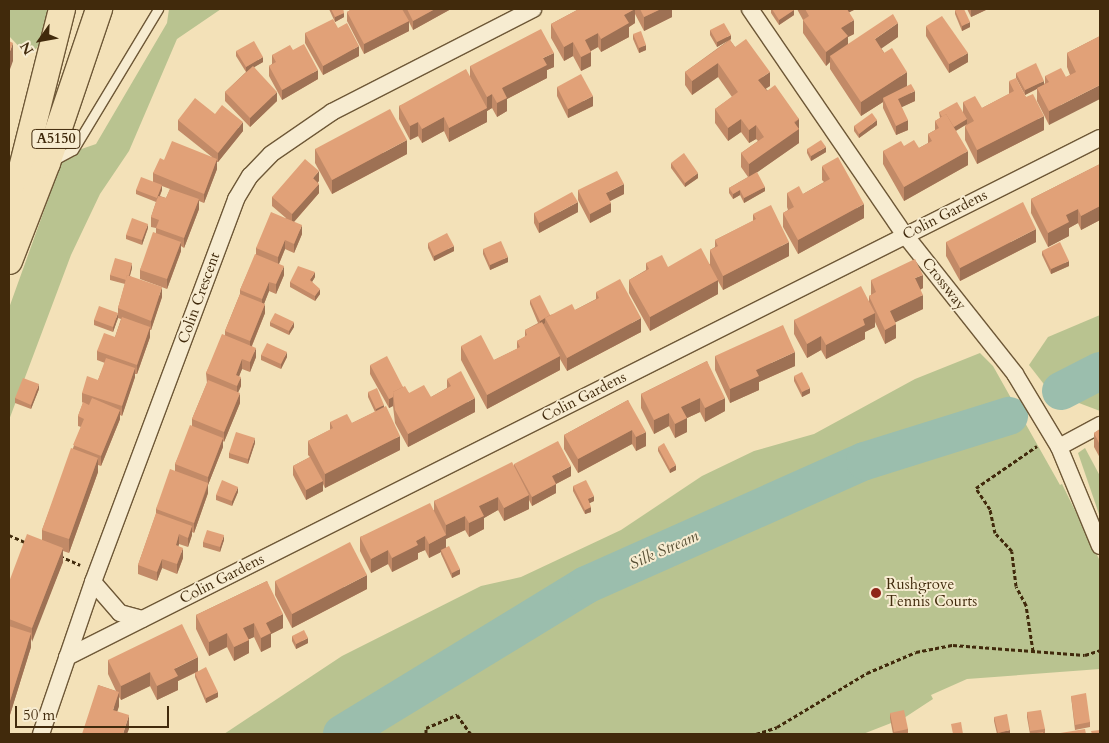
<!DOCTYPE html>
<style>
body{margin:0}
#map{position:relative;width:1109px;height:743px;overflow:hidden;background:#f3e1b8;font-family:Cardo,serif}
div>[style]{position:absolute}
.green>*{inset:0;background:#b9c390}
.river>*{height:38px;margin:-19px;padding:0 19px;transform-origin:19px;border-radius:19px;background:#9bbead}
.path>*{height:3px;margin-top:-1.5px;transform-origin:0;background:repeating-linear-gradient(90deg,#412a0c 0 4px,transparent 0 6.5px)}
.roads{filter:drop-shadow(1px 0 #6e5837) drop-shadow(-1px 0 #6e5837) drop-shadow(0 1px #6e5837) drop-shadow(0 -1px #6e5837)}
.lane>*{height:9px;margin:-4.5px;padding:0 4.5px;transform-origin:4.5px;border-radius:4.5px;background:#f7ecd1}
.street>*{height:16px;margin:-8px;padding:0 8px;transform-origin:8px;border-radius:8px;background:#f7ecd1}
.primary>*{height:26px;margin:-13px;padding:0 13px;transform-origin:13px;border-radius:13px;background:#f3e1b8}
.wall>*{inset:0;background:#c28a67}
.shaded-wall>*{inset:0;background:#9e7154}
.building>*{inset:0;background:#e1a178}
.dots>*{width:14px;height:14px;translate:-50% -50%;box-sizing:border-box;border:2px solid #f7ecd1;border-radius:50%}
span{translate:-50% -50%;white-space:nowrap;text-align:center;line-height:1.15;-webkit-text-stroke:4px #f7ecd1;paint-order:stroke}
.shield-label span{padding:1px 4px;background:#f7ecd1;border:1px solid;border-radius:4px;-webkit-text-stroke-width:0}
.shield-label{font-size:14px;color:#412a0c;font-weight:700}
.street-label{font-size:15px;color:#412a0c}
.poi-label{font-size:15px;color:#412a0c}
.left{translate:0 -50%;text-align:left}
.water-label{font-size:16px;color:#584f34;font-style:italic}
.frame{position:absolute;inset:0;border:10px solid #412a0c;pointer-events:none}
.north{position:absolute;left:15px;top:15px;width:50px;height:50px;-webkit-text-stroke:4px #f7ecd1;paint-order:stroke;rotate:238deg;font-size:14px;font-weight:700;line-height:20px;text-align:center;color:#412a0c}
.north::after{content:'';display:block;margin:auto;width:18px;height:22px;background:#412a0c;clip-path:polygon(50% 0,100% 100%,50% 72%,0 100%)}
.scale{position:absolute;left:15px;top:706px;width:154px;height:22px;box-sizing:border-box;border:2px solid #412a0c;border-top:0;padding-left:6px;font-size:15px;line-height:18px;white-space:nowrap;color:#412a0c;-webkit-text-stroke:4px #f7ecd1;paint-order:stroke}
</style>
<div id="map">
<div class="green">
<i style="clip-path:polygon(9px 9px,54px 9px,37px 48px,26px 54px,9px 36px)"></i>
<i style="clip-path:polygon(169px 9px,221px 9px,177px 39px,129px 151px,100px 194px,71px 255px,9px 420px,9px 308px,64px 155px,96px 144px,167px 23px)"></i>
<i style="clip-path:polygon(1100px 315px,1100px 411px,1050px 392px,1029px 365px,1048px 337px)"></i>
<i style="clip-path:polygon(980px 353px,993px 366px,1060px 485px,1062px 484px,1100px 561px,1100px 669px,967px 679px,931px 695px,933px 699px,904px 718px,863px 734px,224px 734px,342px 656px,481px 586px,521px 577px,621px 530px,702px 476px,754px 451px,814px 434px,915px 379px)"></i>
<i style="clip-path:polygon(1085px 448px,1100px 476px,1100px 517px,1078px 453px)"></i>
</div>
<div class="river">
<i style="left:1061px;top:391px;width:44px;rotate:-27.1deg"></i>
<i style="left:342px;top:734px;width:286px;rotate:-31.4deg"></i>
<i style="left:586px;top:585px;width:305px;rotate:-24deg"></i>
<i style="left:865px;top:461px;width:151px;rotate:-17.4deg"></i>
</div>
<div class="path">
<i style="left:9px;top:535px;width:20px;rotate:24deg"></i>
<i style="left:60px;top:556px;width:22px;rotate:24deg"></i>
<i style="left:1033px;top:651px;width:47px;rotate:-98.7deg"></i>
<i style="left:1026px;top:605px;width:21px;rotate:-118deg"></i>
<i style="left:1016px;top:586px;width:35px;rotate:-97deg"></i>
<i style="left:1012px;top:551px;width:25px;rotate:-133deg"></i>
<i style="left:995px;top:533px;width:25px;rotate:-102deg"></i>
<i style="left:990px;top:509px;width:25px;rotate:-124deg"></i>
<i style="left:976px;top:488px;width:74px;rotate:-34.5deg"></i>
<i style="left:426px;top:734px;width:6px;rotate:-90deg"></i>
<i style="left:426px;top:728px;width:34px;rotate:-23deg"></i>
<i style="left:457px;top:715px;width:24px;rotate:54deg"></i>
<i style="left:756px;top:734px;width:22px;rotate:-18deg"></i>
<i style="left:777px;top:727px;width:105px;rotate:-31deg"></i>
<i style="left:867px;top:673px;width:53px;rotate:-23.2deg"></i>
<i style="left:916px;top:652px;width:38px;rotate:-11deg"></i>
<i style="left:953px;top:645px;width:132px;rotate:4.3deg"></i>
<i style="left:1085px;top:655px;width:16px;rotate:-18deg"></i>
</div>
<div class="roads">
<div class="lane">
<i style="left:54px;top:160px;width:21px;rotate:-28deg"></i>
<i style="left:73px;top:150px;width:165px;rotate:-58.9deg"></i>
</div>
<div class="street">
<i style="left:750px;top:9px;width:274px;rotate:55.6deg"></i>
<i style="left:905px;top:235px;width:177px;rotate:51.6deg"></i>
<i style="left:1015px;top:374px;width:85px;rotate:58.9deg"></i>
<i style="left:1059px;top:447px;width:107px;rotate:67.5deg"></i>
<i style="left:1059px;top:447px;width:47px;rotate:-28.2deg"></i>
<i style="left:93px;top:582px;width:41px;rotate:48.9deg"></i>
<i style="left:120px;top:613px;width:23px;rotate:15deg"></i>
<i style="left:67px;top:657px;width:1156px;rotate:-26.68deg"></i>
<i style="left:41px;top:734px;width:161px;rotate:-71.1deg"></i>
<i style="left:93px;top:582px;width:409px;rotate:-69.5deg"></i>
<i style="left:236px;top:199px;width:27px;rotate:-59deg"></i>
<i style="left:250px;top:176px;width:30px;rotate:-46deg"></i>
<i style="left:271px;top:154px;width:74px;rotate:-34.5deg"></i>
<i style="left:332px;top:112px;width:226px;rotate:-27.1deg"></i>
</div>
<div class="primary">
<i style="left:9px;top:220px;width:218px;rotate:-75.9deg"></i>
<i style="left:9px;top:261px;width:105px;rotate:-68.8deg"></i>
<i style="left:47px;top:163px;width:163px;rotate:-71.3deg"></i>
</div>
</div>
<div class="wall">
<i style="clip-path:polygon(329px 9px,343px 9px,344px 17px,335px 22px)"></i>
<i style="clip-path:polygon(352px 9px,451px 9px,413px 30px,409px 22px,409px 31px,364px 54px,347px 21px,347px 12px)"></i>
<i style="clip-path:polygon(579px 9px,672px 9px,672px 17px,644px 31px,635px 14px,635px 23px,629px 27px,629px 37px,601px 52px,598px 47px,591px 51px,591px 66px,581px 71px,573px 56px,564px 61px,551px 38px,551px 24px)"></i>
<i style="clip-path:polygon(771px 9px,794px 9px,794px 15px,779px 25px,771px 13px)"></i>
<i style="clip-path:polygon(797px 9px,856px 9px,849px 12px,854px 34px,848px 37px,848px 44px,898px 37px,881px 48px,907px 86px,915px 101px,901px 107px,908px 130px,896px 135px,883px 108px,883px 102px,861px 116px,830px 69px,830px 62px,826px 66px,803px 33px,803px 20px)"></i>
<i style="clip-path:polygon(967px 9px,988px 9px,971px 17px)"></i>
<i style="clip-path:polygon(955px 10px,970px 27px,962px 31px,955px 14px)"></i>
<i style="clip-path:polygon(926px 26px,968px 62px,949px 73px,926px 36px)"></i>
<i style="clip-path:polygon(338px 28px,359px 56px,323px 75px,305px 43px,305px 33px)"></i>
<i style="clip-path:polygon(710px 30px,731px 39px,730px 40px,735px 47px,770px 86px,765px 88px,799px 119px,799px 143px,756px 173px,765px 191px,744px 203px,740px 195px,733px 199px,729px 193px,729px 188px,748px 177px,741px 167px,741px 153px,758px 141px,756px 139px,749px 143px,741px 132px,728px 141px,715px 123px,715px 109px,732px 97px,718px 77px,692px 95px,685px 85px,685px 72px,729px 40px,717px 47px,710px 35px)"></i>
<i style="clip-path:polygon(633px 34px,646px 50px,639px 53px,633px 39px)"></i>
<i style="clip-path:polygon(1100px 36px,1049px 125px,1037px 101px,1037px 89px,1025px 95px,1016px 78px,1016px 73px,1044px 84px,1045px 83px,1045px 76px,1066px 77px,1070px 75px,1067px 67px,1067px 53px)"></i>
<i style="clip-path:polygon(293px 50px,318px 79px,282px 100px,269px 76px,269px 66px,272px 64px,272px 55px)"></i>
<i style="clip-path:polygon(236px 51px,263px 62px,254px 67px,277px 101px,250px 127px,225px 101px,225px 92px,246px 72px,236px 56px)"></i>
<i style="clip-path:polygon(470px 66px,554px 67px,547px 70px,547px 78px,507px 99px,507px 111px,497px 117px,492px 108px,487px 111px,487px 122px,449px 142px,444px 131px,422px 143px,418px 136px,410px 140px,399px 119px,399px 106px,470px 77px)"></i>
<i style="clip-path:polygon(1009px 81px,1026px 97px,1044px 130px,977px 164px,965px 140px,965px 126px,967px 124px,956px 131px,968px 165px,904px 201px,883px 164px,883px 151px,904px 146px,919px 148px,928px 143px,928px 134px,935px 130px,935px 121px,940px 118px,939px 112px,963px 112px,963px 102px,982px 108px,1009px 94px)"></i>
<i style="clip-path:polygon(557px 87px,593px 106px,568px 118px,557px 96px)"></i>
<i style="clip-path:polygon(evenodd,215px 114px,243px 131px,218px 162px,217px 162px,217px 169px,204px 203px,199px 201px,199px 209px,184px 248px,181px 246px,181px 251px,167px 289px,140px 279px,140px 270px,156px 233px,156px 228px,151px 227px,151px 217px,156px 202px,136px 194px,136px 190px,153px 182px,153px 173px,164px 160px,212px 157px,178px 130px,178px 120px,215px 114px,162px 186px,170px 189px,166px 198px,160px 196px,162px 190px,162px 186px)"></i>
<i style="clip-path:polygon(877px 125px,859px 138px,854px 131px,854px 126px)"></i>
<i style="clip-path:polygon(315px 149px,407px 154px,332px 194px,315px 163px)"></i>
<i style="clip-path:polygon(807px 149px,826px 152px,811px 161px,807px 153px)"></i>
<i style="clip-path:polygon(671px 163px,698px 178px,685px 187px,671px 168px)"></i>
<i style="clip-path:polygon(1100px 164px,1100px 220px,1081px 230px,1078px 223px,1069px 228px,1069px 236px,1048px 247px,1031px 213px,1031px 199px)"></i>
<i style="clip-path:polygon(822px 166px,864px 218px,798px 254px,783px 227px,783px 213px,788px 210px,787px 207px,787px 193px,803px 194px,824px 182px,822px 180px)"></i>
<i style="clip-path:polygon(319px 181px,318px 182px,319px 193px,294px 222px,302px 234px,294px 253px,285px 249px,279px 264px,284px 275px,276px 294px,269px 291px,264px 304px,265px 313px,252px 346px,256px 357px,250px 372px,242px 369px,239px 376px,241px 386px,238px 392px,240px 403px,224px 442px,223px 441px,223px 447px,208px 485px,208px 493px,194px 533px,192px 532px,192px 535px,188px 547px,179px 544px,178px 546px,183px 558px,177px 574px,162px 568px,157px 581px,138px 574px,138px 565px,156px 514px,156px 509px,175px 471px,175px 464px,192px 426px,192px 419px,207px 383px,206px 373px,225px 335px,225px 331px,240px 294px,240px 290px,256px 254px,256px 248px,286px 218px,272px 206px,272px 197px)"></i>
<i style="clip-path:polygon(578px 190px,624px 194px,610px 201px,611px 212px,590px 223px,578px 200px)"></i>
<i style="clip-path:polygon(578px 212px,539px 233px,534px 223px,534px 213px)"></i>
<i style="clip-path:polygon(753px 214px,789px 256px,723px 290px,718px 281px,718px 294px,650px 331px,629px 293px,629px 280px,646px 270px,646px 263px,668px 267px,710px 264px,710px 250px,715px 247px,715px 240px,753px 221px)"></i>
<i style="clip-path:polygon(148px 228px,142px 245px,126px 239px,126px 235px)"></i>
<i style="clip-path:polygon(946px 242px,1036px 242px,960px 281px,946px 256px)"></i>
<i style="clip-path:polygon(428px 243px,454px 251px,434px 261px,428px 248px)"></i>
<i style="clip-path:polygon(483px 249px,508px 262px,490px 270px,483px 254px)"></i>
<i style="clip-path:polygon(1042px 251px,1069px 266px,1051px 274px,1042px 255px)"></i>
<i style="clip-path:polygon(132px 268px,130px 276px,162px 297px,151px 330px,150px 330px,150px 337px,137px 374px,135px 374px,135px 377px,122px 416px,120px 415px,120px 419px,101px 466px,98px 465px,98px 472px,69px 553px,63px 551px,63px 562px,31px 641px,31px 647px,9px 718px,9px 582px,42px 540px,42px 530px,81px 427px,78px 426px,78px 416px,83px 403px,82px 402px,82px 393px,98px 380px,105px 363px,97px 360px,97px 351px,115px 337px,121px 319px,118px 318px,118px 308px,125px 284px,110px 280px,110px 275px)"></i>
<i style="clip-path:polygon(315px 277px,312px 282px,320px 294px,315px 301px,290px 287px,290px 282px)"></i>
<i style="clip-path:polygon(871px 280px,923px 288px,920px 290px,923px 309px,895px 322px,896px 338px,885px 344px,875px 322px,875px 327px,865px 332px,865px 339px,826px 359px,821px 350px,807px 358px,794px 334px,794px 320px,869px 301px,869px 296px,871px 295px)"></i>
<i style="clip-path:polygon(596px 292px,641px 332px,567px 371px,560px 359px,560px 370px,487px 409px,461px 360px,461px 346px,494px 360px,517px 349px,517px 341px,525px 337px,525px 330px,538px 323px,530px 304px,530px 300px,550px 315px,575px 310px,596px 299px)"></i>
<i style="clip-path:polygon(118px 318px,113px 332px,94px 325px,94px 320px)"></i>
<i style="clip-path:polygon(270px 322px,294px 327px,289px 335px,270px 326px)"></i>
<i style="clip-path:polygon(261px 355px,287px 357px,281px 369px,261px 360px)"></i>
<i style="clip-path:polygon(715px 356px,795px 366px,759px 382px,759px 390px,730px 403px,715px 370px)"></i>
<i style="clip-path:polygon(707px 361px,725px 411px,705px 422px,700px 412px,687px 418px,687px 432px,675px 438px,669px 426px,654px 434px,641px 408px,641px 394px)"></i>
<i style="clip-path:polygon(370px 365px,403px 387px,409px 393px,431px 397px,447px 388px,447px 379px,475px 412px,408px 447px,395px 423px,393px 406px,389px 408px,370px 374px)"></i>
<i style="clip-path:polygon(794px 376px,810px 393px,802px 397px,794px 381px)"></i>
<i style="clip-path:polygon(39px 389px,31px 409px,15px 403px,15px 398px)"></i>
<i style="clip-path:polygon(368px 392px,384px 407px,400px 450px,325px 488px,323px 484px,323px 491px,306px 500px,293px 475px,293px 466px,310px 457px,308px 455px,308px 441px,330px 430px,330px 422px,352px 423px,375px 412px,368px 397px)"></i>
<i style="clip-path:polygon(628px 400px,646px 446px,636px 451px,632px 444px,578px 473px,564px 449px,564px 435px)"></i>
<i style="clip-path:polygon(1100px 429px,1100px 458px,1094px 447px,1094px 433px)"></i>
<i style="clip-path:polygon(255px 443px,248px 464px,229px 458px,229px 453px)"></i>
<i style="clip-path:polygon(658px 447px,676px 470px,670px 473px,658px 451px)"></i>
<i style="clip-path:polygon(514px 464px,571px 476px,556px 484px,556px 493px,532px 506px,529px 500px,529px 509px,504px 521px,498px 510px,484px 518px,484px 529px,469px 537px,465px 530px,446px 539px,446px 547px,460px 574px,452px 578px,441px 554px,441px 552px,429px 558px,425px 550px,418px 553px,418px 559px,392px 572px,388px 564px,371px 573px,360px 551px,360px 537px,434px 510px,434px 501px,514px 467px)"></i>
<i style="clip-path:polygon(573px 486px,594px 501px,589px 503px,591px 512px,585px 514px,573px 491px)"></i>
<i style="clip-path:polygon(238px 492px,232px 506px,216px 500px,216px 495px)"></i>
<i style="clip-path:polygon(224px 540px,220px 552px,203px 547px,203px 542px)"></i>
<i style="clip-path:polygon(267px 581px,283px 628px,271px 634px,271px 647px,261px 652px,254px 637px,249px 639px,249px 653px,234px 661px,227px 647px,209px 656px,196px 629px,196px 615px)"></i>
<i style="clip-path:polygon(275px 581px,367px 589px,292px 628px,275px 595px)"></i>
<i style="clip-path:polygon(292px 636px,308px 643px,296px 649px,292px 641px)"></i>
<i style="clip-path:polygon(108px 660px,198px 671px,218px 697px,206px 703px,195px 677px,195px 673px,178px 681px,178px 690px,157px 700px,150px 686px,121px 700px,119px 697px,119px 706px,117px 712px,129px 729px,98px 685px,116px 691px,108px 674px)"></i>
<i style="clip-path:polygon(1071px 696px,1090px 722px,1090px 727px,1075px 730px)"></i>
<i style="clip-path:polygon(1027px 712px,1045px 729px,1045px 734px,1030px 734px,1027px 717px)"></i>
<i style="clip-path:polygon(890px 713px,908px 729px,908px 734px,893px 734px,890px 718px)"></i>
<i style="clip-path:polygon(994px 717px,1010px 734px,997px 734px,994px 721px)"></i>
</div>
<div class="shaded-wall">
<i style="clip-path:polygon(435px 9px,451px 9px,413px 30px,413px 21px)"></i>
<i style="clip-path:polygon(635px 9px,635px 23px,629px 27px,629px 37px,601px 52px,601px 39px,624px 15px)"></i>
<i style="clip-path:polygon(661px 9px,672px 9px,672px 17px,644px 31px,644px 17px)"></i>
<i style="clip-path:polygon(842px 9px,856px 9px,842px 16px)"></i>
<i style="clip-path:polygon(971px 9px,988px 9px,971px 17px)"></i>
<i style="clip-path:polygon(794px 10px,794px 15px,779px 25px,779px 20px)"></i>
<i style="clip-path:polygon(344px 13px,344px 17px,335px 22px,335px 17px)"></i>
<i style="clip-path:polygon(854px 20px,854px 34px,848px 37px,848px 50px,830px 56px,830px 62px,826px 66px,826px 52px,841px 28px)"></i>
<i style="clip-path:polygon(409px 21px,409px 31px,364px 54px,364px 44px)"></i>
<i style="clip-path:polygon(970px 22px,970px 27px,962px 31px,962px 26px)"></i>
<i style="clip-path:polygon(898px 23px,898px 37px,875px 53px,875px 39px)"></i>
<i style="clip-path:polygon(598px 33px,598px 47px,585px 54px,585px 40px)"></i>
<i style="clip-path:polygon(731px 35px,731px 39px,717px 47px,717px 42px)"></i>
<i style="clip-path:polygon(573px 42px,573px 56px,564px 61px,564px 47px)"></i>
<i style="clip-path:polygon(13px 43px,13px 61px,9px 72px,9px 54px)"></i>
<i style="clip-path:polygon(646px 45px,646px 50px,639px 53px,639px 48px)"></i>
<i style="clip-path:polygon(359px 46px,359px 56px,323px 75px,323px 66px)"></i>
<i style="clip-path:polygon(591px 52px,591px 66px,581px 71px,581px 57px)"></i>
<i style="clip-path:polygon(554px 53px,554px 67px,547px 70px,547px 78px,507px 99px,507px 111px,497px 117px,497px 103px,502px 88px,543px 58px)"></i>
<i style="clip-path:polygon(968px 53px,968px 62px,949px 73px,949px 64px)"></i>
<i style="clip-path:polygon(263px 57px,263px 62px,246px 72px,246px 67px)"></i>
<i style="clip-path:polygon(718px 63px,718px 77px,692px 95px,692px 81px)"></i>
<i style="clip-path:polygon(318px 70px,318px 79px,282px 100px,282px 90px)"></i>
<i style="clip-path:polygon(770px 72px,770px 86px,758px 94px,758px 80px)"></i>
<i style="clip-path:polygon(907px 72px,907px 86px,883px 98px,883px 102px,861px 116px,861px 102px)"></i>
<i style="clip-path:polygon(1044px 81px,1044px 85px,1025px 95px,1025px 90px)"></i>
<i style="clip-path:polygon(1100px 85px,1100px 99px,1049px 125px,1049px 111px)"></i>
<i style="clip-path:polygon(915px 91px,915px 101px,898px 109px,898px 99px)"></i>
<i style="clip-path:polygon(277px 92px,277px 101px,250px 127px,250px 118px)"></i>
<i style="clip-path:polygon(492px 94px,492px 108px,487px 111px,487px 122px,449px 142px,449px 128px,487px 108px,487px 97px)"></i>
<i style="clip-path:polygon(593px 96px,593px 106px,568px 118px,568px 109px)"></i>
<i style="clip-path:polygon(1044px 116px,1044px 130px,977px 164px,977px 150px)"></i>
<i style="clip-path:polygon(444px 117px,444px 131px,422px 143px,422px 129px)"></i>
<i style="clip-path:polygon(741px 119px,741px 132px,728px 141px,728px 128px)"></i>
<i style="clip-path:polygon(799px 119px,799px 143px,749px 178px,749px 164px)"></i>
<i style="clip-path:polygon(967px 119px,967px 124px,950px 134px,950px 129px)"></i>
<i style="clip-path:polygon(877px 120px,877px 125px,859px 138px,859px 134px)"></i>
<i style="clip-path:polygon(908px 120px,908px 130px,896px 135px,896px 126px)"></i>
<i style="clip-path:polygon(243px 122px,243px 131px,218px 162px,218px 153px)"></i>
<i style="clip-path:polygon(418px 122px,418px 136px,410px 140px,410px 126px)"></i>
<i style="clip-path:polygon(756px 125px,756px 139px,749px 143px,749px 130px)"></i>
<i style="clip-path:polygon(407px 140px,407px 154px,332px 194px,332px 180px)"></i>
<i style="clip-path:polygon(826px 147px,826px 152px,811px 161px,811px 156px)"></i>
<i style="clip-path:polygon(968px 151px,968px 165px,904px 201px,904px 187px)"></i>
<i style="clip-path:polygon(217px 159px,217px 169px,204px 203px,204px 194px)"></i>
<i style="clip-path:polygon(319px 171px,319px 181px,313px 188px,313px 178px)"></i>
<i style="clip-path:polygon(698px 173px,698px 178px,685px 187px,685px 183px)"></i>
<i style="clip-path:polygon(319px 184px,319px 193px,292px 224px,292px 214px)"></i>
<i style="clip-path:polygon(624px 184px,624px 194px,606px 203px,606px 193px)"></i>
<i style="clip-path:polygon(162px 185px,162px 190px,157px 202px,157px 198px)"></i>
<i style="clip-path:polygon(765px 187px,765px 191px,744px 203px,744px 198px)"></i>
<i style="clip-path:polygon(740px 190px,740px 195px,733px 199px,733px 194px)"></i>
<i style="clip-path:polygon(199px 199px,199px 209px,184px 248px,184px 238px)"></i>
<i style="clip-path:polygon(578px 202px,578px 212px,539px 233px,539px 223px)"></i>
<i style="clip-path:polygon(611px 203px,611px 212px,590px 223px,590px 214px)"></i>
<i style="clip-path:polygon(864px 204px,864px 218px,798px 254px,798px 240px)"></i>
<i style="clip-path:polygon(1100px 206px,1100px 220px,1081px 230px,1081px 216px)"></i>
<i style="clip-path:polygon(1078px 209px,1078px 223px,1069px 228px,1069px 236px,1048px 247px,1048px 233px,1066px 215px)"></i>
<i style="clip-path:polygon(148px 224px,148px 228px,142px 245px,142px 240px)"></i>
<i style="clip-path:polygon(302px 225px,302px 234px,294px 253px,294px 244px)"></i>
<i style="clip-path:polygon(1036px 229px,1036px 242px,960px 281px,960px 268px)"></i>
<i style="clip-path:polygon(285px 240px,285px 249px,278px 266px,278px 257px)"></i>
<i style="clip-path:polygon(181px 242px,181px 251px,167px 289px,167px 279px)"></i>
<i style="clip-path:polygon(789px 242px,789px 256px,723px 290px,723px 276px)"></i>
<i style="clip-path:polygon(454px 246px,454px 251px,434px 261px,434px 256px)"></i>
<i style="clip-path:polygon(508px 257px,508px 262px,490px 270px,490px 265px)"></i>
<i style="clip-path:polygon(1069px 261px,1069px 266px,1051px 274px,1051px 269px)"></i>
<i style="clip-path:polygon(132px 263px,132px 268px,127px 285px,127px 280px)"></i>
<i style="clip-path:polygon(284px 266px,284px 275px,276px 294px,276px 284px)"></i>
<i style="clip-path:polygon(315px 272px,315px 277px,310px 285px,310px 280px)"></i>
<i style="clip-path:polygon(923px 275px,923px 288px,915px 292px,915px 278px)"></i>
<i style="clip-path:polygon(718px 280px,718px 294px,650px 331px,650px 317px)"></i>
<i style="clip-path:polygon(269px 282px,269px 291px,262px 309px,262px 299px)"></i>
<i style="clip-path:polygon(162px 287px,162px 297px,151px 330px,151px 321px)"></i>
<i style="clip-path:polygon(320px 289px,320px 294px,315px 301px,315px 296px)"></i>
<i style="clip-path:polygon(923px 295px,923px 309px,890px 325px,890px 311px)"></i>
<i style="clip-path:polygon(265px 304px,265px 313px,250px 350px,250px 341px)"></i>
<i style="clip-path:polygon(118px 313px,118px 318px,113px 332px,113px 327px)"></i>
<i style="clip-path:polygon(875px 313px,875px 327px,865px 332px,865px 339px,826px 359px,826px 345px,863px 319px)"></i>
<i style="clip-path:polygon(545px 318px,545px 323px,540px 326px,540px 321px)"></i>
<i style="clip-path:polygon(641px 318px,641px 332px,567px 371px,567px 358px)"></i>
<i style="clip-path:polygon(294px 322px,294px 327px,289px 335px,289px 331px)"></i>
<i style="clip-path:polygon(896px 324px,896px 338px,885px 344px,885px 330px)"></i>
<i style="clip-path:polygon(150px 327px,150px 337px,137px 374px,137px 365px)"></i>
<i style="clip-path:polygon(821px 336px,821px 350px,807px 358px,807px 344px)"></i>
<i style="clip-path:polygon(256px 348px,256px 357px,250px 372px,250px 362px)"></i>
<i style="clip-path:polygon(287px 352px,287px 357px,281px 369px,281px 364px)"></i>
<i style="clip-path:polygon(795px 352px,795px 366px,759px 382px,759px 390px,730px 403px,730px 389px,756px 370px)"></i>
<i style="clip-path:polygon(560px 356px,560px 370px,487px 409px,487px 395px)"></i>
<i style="clip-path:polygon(242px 359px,242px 369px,236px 384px,236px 375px)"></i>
<i style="clip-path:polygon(135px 368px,135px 377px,122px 416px,122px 406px)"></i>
<i style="clip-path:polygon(241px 377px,241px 386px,237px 395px,237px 386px)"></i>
<i style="clip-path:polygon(39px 384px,39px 389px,31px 409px,31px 405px)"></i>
<i style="clip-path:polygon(810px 388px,810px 393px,802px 397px,802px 392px)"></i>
<i style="clip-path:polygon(240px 393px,240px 403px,224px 442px,224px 432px)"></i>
<i style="clip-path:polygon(393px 397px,393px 406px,389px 408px,389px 399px)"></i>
<i style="clip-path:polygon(475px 398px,475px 412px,408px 447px,408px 434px)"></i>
<i style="clip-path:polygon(700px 398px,700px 412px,687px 418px,687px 432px,675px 438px,675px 424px,681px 407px)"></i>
<i style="clip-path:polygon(725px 398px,725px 411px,705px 422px,705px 408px)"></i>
<i style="clip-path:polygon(384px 405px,384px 410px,376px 414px,376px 409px)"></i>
<i style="clip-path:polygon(120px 410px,120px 419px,101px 466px,101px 456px)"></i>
<i style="clip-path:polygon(669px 413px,669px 426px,654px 434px,654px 420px)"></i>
<i style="clip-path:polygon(632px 430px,632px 444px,578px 473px,578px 459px)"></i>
<i style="clip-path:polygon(646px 432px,646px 446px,636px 451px,636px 437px)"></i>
<i style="clip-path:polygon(400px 436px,400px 450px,325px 488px,325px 474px)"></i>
<i style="clip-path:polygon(223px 438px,223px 447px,208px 485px,208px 493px,194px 533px,194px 523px,208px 485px,208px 477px)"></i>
<i style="clip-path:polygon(255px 438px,255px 443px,248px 464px,248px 459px)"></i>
<i style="clip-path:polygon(98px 458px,98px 472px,69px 553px,69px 539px)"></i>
<i style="clip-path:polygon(676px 465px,676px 470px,670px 473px,670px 469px)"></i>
<i style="clip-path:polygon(571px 466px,571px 476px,552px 486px,552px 476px)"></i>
<i style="clip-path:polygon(323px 481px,323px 491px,306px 500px,306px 490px)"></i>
<i style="clip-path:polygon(556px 484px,556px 493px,532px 506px,532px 497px)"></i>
<i style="clip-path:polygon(238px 487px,238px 492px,232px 506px,232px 501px)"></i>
<i style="clip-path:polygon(529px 495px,529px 509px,504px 521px,504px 508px)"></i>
<i style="clip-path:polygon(594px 496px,594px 501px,588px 504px,588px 499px)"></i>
<i style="clip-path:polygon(498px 497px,498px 510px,484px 518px,484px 529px,469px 537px,469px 523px,479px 506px)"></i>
<i style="clip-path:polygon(591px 507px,591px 512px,585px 514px,585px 510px)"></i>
<i style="clip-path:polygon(465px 516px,465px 530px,446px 539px,446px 525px)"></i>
<i style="clip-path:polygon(192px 526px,192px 535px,188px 547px,188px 538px)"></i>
<i style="clip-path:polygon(179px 534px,179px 544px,176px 555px,176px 545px)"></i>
<i style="clip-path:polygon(224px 535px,224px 540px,220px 552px,220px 547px)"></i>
<i style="clip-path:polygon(446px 535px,446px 549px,441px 550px,441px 552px,429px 558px,429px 544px)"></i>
<i style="clip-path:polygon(425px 536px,425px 550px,418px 553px,418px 559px,392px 572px,392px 558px,416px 541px)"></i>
<i style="clip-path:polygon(63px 548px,63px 562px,32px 642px,32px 628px)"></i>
<i style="clip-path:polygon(183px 548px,183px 558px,177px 574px,177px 564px)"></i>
<i style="clip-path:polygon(388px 550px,388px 564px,371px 573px,371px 559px)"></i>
<i style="clip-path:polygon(162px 559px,162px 568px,157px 581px,157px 572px)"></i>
<i style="clip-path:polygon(460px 569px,460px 574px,452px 578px,452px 573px)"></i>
<i style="clip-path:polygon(367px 575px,367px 589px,292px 628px,292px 614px)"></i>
<i style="clip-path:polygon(283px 614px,283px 628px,271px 634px,271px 647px,261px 652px,261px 638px,266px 623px)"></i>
<i style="clip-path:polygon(254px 623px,254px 637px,243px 642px,243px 628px)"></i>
<i style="clip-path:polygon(31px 633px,31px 647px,9px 718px,9px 704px)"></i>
<i style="clip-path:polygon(227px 633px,227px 647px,209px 656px,209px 642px)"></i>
<i style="clip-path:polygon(308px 638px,308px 643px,296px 649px,296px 644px)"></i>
<i style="clip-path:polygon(249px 640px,249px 653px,234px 661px,234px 647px)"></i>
<i style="clip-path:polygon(198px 657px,198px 671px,178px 681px,178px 690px,157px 700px,157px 686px,174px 669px)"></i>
<i style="clip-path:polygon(150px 672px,150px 686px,121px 700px,121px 686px)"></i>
<i style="clip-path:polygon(119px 692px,119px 706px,113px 724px,113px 710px)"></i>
<i style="clip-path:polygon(218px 692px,218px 697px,206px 703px,206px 698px)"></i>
<i style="clip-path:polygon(129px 715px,129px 729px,127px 734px,123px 734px)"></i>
<i style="clip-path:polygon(1010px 730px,1010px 734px,998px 734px,998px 733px)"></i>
</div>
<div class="building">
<i style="clip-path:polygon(331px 9px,343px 9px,344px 13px,335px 17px)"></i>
<i style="clip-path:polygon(352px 9px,402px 9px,409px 21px,364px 44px,347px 12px)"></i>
<i style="clip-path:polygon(407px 9px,435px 9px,413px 21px)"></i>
<i style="clip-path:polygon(579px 9px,635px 9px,624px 15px,629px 23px,601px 39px,598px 33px,585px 40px,591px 52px,581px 57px,573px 42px,564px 47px,551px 24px)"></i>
<i style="clip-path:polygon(640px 9px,661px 9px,644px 17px)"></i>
<i style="clip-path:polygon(772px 9px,794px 9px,794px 10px,779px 20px)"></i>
<i style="clip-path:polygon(805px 9px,847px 9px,854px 20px,841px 28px,848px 36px,826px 52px,803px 20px,809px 16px)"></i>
<i style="clip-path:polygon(957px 9px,964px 9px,970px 22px,962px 26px,955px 10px)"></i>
<i style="clip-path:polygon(893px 14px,898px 23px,875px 39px,884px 53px,892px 48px,907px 72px,861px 102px,830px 56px)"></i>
<i style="clip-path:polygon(942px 16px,968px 53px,949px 64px,926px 26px)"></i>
<i style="clip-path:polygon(333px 19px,338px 28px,347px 23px,359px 46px,323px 66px,305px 33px)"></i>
<i style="clip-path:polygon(724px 23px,731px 35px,717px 42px,710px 30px)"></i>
<i style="clip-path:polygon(541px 29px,554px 53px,543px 58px,547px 65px,502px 88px,507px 98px,497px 103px,492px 94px,487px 97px,470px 66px)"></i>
<i style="clip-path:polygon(641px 31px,646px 45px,639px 48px,633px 34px)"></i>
<i style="clip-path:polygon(1100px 36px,1100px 85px,1049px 111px,1037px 88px,1049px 82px,1045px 76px,1061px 68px,1066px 77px,1076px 72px,1067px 53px)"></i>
<i style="clip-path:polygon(746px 39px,770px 72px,758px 80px,767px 91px,775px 85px,799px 119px,794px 122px,799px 129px,749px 164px,741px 153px,764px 137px,756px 125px,749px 130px,741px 119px,728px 128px,715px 109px,738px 92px,718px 63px,692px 81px,685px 72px,730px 40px,735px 47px)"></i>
<i style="clip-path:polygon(9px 41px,13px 43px,9px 54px)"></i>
<i style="clip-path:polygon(254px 41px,263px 57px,246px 67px,236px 51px)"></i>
<i style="clip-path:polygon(304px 44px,318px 70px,282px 90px,269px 66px,276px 62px,272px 55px,290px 45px,293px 50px)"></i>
<i style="clip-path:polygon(1036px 63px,1044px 81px,1025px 90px,1016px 73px)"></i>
<i style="clip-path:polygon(253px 66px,277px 92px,250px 118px,225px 92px)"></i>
<i style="clip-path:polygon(466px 69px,487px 108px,449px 128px,444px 117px,422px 129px,418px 122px,410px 126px,399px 106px)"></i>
<i style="clip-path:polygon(581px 74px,593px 96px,568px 109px,557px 87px)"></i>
<i style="clip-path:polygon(1016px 78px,1026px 97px,1033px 94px,1044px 116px,977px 150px,965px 126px,974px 121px,963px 102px,975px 96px,982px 108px,1014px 91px,1009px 81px)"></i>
<i style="clip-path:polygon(911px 84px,915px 91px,898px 99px,908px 120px,896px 126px,883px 98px)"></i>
<i style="clip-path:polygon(195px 98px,215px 114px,222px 105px,243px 122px,218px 153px,178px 120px)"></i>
<i style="clip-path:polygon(957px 102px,967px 119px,954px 127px,946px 114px,942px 117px,939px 112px)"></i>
<i style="clip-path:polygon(390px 109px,407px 140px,332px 180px,315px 149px)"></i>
<i style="clip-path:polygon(872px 113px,877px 120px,859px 134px,854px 126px)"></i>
<i style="clip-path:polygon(946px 114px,968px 151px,904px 187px,883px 151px,901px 141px,904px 146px,914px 140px,919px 148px,932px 141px,928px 134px,939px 128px,935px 121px)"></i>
<i style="clip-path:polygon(821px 140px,826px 147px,811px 156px,807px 149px)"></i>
<i style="clip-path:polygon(172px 141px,217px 159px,204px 194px,153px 173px,160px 158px,164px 160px)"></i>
<i style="clip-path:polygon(684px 153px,698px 173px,685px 183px,671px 163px)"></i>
<i style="clip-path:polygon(838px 157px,864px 204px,798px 240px,783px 213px,794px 207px,787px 193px,799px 186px,803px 194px,830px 179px,822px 166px)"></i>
<i style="clip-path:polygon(305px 159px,319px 171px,313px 178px,319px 184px,292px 214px,272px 197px)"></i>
<i style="clip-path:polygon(1100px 164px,1100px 206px,1081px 216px,1078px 209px,1066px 215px,1069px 222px,1048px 233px,1031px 199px)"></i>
<i style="clip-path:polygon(617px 171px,624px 184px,606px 193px,611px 203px,590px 214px,578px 190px)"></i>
<i style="clip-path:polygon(757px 172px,765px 187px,744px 198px,740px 190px,733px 194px,729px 188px)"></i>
<i style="clip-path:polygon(141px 177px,162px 185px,157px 198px,136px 190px)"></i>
<i style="clip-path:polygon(170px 189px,199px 199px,184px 238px,156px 228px,159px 220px,151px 217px,158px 196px,166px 198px)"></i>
<i style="clip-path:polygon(572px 192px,578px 202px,539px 223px,534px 213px)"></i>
<i style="clip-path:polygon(1023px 202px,1036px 229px,960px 268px,946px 242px)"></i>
<i style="clip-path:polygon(771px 205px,789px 242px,723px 276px,710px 250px,718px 246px,715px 240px,756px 219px,753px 214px)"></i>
<i style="clip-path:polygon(271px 212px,302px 225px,294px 244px,285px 240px,278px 257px,256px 248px)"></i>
<i style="clip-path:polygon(132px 218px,148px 224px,142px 240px,126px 235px)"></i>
<i style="clip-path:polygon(153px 232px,181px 242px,167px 279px,140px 270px)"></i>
<i style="clip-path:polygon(447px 233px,454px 246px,434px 256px,428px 243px)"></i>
<i style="clip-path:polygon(501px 241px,508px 257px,490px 265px,483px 249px)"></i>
<i style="clip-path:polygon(1060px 242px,1069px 261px,1051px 269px,1042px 251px)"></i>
<i style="clip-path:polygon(701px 248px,718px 280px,650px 317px,629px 280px,649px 269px,646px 263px,662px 255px,668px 267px)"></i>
<i style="clip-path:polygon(255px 254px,284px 266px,276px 284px,269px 282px,262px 299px,240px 290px)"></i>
<i style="clip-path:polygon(115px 258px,132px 263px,129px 276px,127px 275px,126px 280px,110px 275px)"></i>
<i style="clip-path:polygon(915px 259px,923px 275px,915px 278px,923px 295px,890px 311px,896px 324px,885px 330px,869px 296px,876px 292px,871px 280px)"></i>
<i style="clip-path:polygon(298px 266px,315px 272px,310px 280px,320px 289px,315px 296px,290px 282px)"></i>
<i style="clip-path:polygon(127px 275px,162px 287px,151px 321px,118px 308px)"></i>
<i style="clip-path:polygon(620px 279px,641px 318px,567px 358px,545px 318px,572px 304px,575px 310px,599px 298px,596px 292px)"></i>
<i style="clip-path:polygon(861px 286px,875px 313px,863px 319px,865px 325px,826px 345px,821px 336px,807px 344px,794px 320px)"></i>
<i style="clip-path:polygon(240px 294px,265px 304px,250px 341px,225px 331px)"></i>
<i style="clip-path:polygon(540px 295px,550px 315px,540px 321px,530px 300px)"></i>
<i style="clip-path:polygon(99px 306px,118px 313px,113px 327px,94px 320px)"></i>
<i style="clip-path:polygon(275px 313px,294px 322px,289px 331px,270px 322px)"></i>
<i style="clip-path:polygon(122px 317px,150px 327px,137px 365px,97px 351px,104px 333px,115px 337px)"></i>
<i style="clip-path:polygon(542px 322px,560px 356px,487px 395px,461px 346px,481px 335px,494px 360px,520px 347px,517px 341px,527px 335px,525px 330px)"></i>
<i style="clip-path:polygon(783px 325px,795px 352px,756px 370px,759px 376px,730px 389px,715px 356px)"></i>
<i style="clip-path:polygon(222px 334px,256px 348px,250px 362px,242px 359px,236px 375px,241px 377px,237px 386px,206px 373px)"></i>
<i style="clip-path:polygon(267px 343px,287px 352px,281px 364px,261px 355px)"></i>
<i style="clip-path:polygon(387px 356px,403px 387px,393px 392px,393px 397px,389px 399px,370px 365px)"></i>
<i style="clip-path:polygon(106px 358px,135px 368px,122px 406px,82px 393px,87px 376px,98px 380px)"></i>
<i style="clip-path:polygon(707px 361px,725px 398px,705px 408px,700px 398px,681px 407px,687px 418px,675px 424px,669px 413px,654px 420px,641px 394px)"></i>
<i style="clip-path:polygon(461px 371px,475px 398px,408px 434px,395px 410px,393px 392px,405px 386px,409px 393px,424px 385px,431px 397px,451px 386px,447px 379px)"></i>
<i style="clip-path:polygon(802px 372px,810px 388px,802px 392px,794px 376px)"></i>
<i style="clip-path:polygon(23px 378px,39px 384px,31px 405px,15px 398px)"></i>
<i style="clip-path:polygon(208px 380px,240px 393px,224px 432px,192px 419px)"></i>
<i style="clip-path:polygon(377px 388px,384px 405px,376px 409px,368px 392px)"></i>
<i style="clip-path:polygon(92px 398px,120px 410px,101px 456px,73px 445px,84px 419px,78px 416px,83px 402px,89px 405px)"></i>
<i style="clip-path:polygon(628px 400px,646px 432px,636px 437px,632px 430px,578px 459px,564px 435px)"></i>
<i style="clip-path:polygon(386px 406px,400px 436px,325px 474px,308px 441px,333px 428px,330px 422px,347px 414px,352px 423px)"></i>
<i style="clip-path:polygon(190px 425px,223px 438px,208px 477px,175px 464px)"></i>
<i style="clip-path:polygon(1100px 429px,1100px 445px,1094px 433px)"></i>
<i style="clip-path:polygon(236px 432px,255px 438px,248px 459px,229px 453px)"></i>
<i style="clip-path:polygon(558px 441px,571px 466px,552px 476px,556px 484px,532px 497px,514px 464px)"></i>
<i style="clip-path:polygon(664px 443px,676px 465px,670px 469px,658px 447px)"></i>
<i style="clip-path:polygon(71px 448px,98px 458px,69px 539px,42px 530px)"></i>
<i style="clip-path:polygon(310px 457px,323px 481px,306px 490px,293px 466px)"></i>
<i style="clip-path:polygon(512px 462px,529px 495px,504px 508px,498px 497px,479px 506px,484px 516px,469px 523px,465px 516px,446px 525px,434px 501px)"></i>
<i style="clip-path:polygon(170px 469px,208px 483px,194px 523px,156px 509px)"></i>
<i style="clip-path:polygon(222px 480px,238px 487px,232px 501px,216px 495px)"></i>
<i style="clip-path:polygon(586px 480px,594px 496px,588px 499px,591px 507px,585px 510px,573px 486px)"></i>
<i style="clip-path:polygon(430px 503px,446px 535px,429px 544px,425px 536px,416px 541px,418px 545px,392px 558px,388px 550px,371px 559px,360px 537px)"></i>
<i style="clip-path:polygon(156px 513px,192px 526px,188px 538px,179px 534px,176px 545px,183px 548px,177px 564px,162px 559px,157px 572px,138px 565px)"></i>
<i style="clip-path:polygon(207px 530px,224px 535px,220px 547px,203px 542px)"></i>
<i style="clip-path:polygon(27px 534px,63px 548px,32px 628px,9px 619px,9px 582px)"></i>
<i style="clip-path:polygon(350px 542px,367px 575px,292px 614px,275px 581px)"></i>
<i style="clip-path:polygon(449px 546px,460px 569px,452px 573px,441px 550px)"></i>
<i style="clip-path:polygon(267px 581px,283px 614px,266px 623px,271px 633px,261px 638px,254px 623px,243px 628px,249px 640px,234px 647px,227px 633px,209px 642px,196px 615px)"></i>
<i style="clip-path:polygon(182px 624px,198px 657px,174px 669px,178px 676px,157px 686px,150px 672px,121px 686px,108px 660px)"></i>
<i style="clip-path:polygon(9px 626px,31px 633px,9px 704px)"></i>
<i style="clip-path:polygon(304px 630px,308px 638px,296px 644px,292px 636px)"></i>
<i style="clip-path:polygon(206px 667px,218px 692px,206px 698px,195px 673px)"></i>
<i style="clip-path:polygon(98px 685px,119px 692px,113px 710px,129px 715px,123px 734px,82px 734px)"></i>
<i style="clip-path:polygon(1086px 693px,1090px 722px,1075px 725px,1071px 696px)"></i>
<i style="clip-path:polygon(904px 710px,908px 729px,894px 732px,890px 713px)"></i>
<i style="clip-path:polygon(1041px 710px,1045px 729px,1030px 731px,1027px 712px)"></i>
<i style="clip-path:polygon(1007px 714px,1010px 730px,998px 733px,994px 717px)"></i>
<i style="clip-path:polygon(961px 722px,963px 734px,953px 734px,951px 724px)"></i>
<i style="clip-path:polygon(1085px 729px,1086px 734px,1054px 734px)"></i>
<i style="clip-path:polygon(1100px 730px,1100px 734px,1092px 734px,1091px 731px)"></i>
<i style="clip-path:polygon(1043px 732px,1043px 734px,1030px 734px)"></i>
</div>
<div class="dots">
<i style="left:876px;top:593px;background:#8f2418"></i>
</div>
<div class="shield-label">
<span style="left:56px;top:139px">A5150</span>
</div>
<div class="street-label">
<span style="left:945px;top:215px;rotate:-27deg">Colin Gardens</span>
<span style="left:944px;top:284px;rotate:52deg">Crossway</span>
<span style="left:199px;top:298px;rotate:-70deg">Colin Crescent</span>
<span style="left:584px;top:397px;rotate:-27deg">Colin Gardens</span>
<span style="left:222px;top:579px;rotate:-27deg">Colin Gardens</span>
</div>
<div class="poi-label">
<span class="left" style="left:886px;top:593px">Rushgrove<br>Tennis Courts</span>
</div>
<div class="water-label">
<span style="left:664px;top:550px;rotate:-24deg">Silk Stream</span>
</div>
<div class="frame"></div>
<div class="north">N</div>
<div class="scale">50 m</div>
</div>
